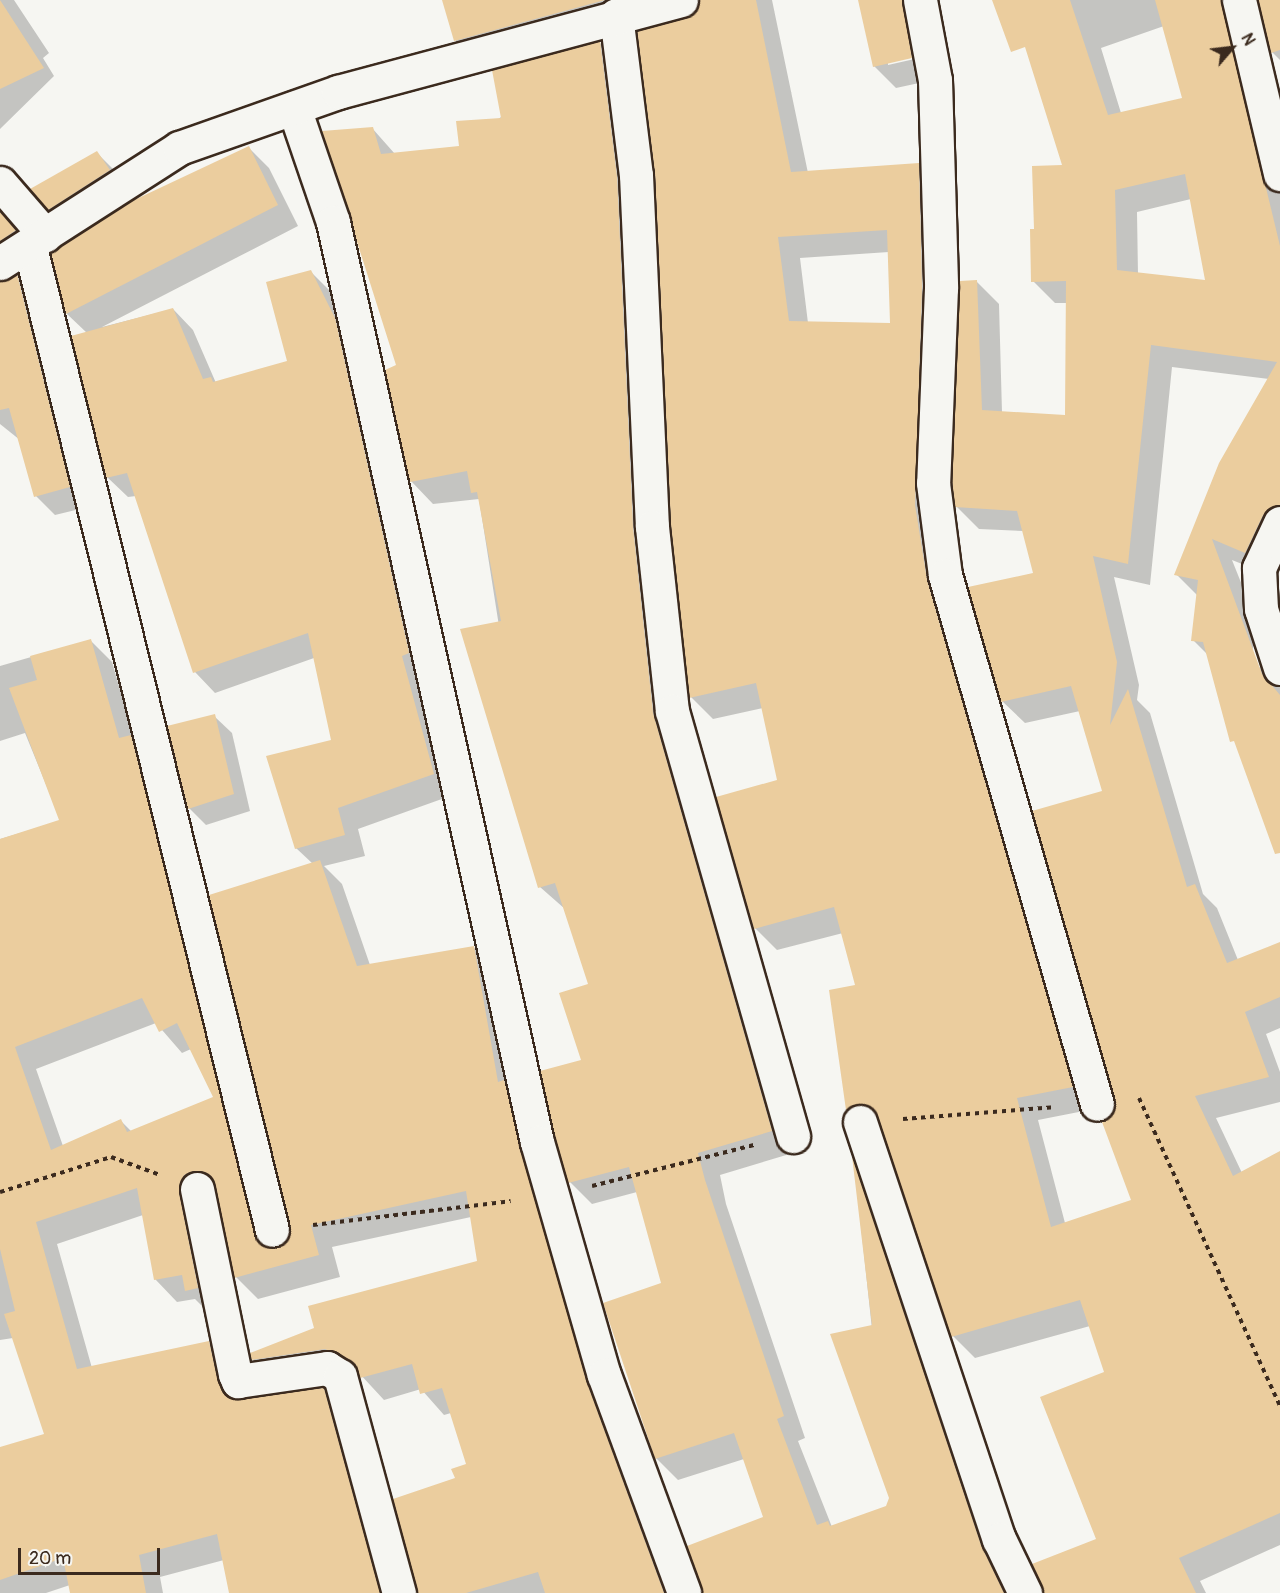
<!DOCTYPE html>
<style>
body{margin:0}
#map{position:relative;width:1280px;height:1593px;overflow:hidden;background:#f6f6f2;font-family:Pangolin,sans-serif}
div>[style]{position:absolute}
.shadow>*{inset:0;background:#0003}
.building>*{inset:0;background:#ebcd9e}
.path>*{height:4px;margin-top:-2px;transform-origin:0;background:repeating-linear-gradient(90deg,#3b2a1e 0 4.5px,transparent 0 9px)}
.roads{filter:drop-shadow(2px 0 #3b2a1e) drop-shadow(-2px 0 #3b2a1e) drop-shadow(0 2px #3b2a1e) drop-shadow(0 -2px #3b2a1e)}
.minor>*{height:33px;margin:-16.5px;padding:0 16.5px;transform-origin:16.5px;border-radius:16.5px;background:#f6f6f2}
span{translate:-50% -50%;white-space:nowrap;text-align:center;line-height:1.15;-webkit-text-stroke:6px #f6f6f2;paint-order:stroke}
.north{position:absolute;left:1202px;top:18px;width:60px;height:60px;-webkit-text-stroke:4px #f6f6f2;paint-order:stroke;rotate:62deg;font-size:16px;font-weight:700;line-height:24px;text-align:center;color:#3b2a1e}
.north::after{content:'';display:block;margin:auto;width:21px;height:27px;background:#3b2a1e;clip-path:polygon(50% 0,100% 100%,50% 72%,0 100%)}
.scale{position:absolute;left:18px;top:1548px;width:142px;height:27px;box-sizing:border-box;border:3px solid #3b2a1e;border-top:0;padding-left:8px;font-size:18px;line-height:21px;white-space:nowrap;color:#3b2a1e;-webkit-text-stroke:4px #f6f6f2;paint-order:stroke}
</style>
<div id="map">
<div class="shadow">
<i style="clip-path:polygon(0 0,14px 0,49px 53px,43px 58px,54px 76px,0 129px)"></i>
<i style="clip-path:polygon(evenodd,443px 0,772px 0,808px 173px,918px 165px,940px 187px,937px 528px,1094px 1109px,1038px 1120px,1065px 1223px,1133px 1201px,1112px 1117px,1117px 1099px,1104px 792px,1080px 711px,1025px 723px,1002px 701px,1035px 574px,1024px 531px,979px 529px,956px 506px,977px 282px,999px 304px,1002px 412px,1066px 416px,1068px 303px,1055px 303px,1033px 281px,1036px 230px,1064px 166px,1020px 0,1280px 0,1280px 60px,1272px 52px,1258px 3px,1248px 8px,1280px 179px,1280px 548px,1267px 574px,1232px 560px,1260px 630px,1246px 665px,1215px 662px,1193px 640px,1198px 596px,1176px 574px,1269px 379px,1172px 367px,1150px 585px,1114px 577px,1139px 685px,1137px 700px,1150px 713px,1203px 894px,1217px 908px,1238px 960px,1280px 944px,1280px 1028px,1266px 1034px,1280px 1072px,1280px 1102px,1216px 1118px,1242px 1173px,1280px 1153px,1280px 1545px,1200px 1581px,1206px 1593px,1045px 1593px,1098px 1540px,1106px 1373px,1090px 1326px,975px 1358px,953px 1336px,883px 1127px,869px 1131px,847px 1109px,857px 986px,843px 933px,777px 950px,755px 928px,779px 781px,763px 708px,713px 719px,691px 697px,656px 174px,639px 32px,695px 15px,698px 4px,478px 63px,456px 41px,443px 0,1164px 26px,1184px 99px,1121px 113px,1101px 48px,1164px 26px,443px 0,1191px 199px,1206px 282px,1138px 274px,1137px 212px,1191px 199px,443px 0,889px 252px,892px 325px,808px 323px,800px 258px,889px 252px)"></i>
<i style="clip-path:polygon(evenodd,859px 0,918px 0,933px 80px,896px 88px,874px 66px,859px 0,919px 55px,919px 58px,888px 65px,888px 62px,919px 55px)"></i>
<i style="clip-path:polygon(600px 43px,622px 65px,675px 737px,793px 1153px,720px 1175px,726px 1204px,805px 1438px,798px 1441px,832px 1527px,887px 1507px,890px 1498px,854px 1161px,874px 1181px,1015px 1593px,702px 1593px,765px 1518px,744px 1459px,678px 1480px,656px 1458px,605px 1304px,663px 1284px,637px 1192px,592px 1204px,570px 1182px,590px 985px,565px 909px,540px 887px,479px 499px,433px 504px,411px 481px,372px 128px,395px 154px,461px 147px)"></i>
<i style="clip-path:polygon(evenodd,248px 147px,269px 168px,298px 226px,102px 327px,173px 309px,193px 330px,216px 383px,289px 363px,311px 272px,331px 292px,355px 340px,453px 795px,358px 829px,365px 856px,324px 866px,342px 884px,370px 965px,474px 948px,496px 970px,677px 1593px,417px 1593px,456px 1479px,468px 1465px,451px 1413px,444px 1415px,421px 1389px,384px 1400px,359px 1373px,275px 1382px,253px 1359px,478px 1262px,471px 1217px,332px 1247px,340px 1277px,258px 1299px,236px 1277px,215px 1192px,201px 1206px,209px 1313px,195px 1299px,177px 1302px,155px 1279px,143px 1215px,57px 1244px,92px 1368px,209px 1343px,231px 1365px,238px 1400px,323px 1390px,346px 1412px,395px 1593px,231px 1593px,224px 1560px,160px 1577px,163px 1593px,71px 1593px,70px 1585px,46px 1593px,0 1593px,0 1449px,46px 1435px,13px 1338px,0 1340px,0 839px,61px 821px,25px 733px,0 741px,0 666px,90px 640px,112px 662px,135px 741px,153px 759px,276px 1250px,286px 1245px,292px 1226px,313px 864px,296px 848px,333px 741px,314px 658px,215px 693px,195px 672px,136px 496px,128px 497px,107px 477px,87px 333px,67px 314px,52px 253px,248px 147px,156px 1023px,182px 1053px,191px 1049px,216px 1098px,132px 1132px,120px 1120px,63px 1146px,36px 1069px,156px 1023px)"></i>
<i style="clip-path:polygon(97px 153px,118px 174px,70px 230px,49px 209px)"></i>
<i style="clip-path:polygon(0 203px,34px 250px,9px 267px,3px 279px,17px 276px,36px 295px,88px 507px,55px 515px,36px 496px,20px 440px,0 424px)"></i>
<i style="clip-path:polygon(1259px 667px,1280px 686px,1280px 842px)"></i>
<i style="clip-path:polygon(214px 716px,232px 733px,250px 811px,206px 825px,189px 808px)"></i>
</div>
<div class="building">
<i style="clip-path:polygon(0 0,44px 68px,0 89px)"></i>
<i style="clip-path:polygon(442px 0,605px 0,454px 41px)"></i>
<i style="clip-path:polygon(evenodd,699px 0,756px 0,791px 172px,919px 163px,922px 288px,915px 505px,927px 580px,1073px 1087px,1017px 1098px,1051px 1227px,1131px 1200px,1102px 1122px,1111px 1117px,1115px 1099px,1032px 811px,1102px 791px,1071px 686px,1001px 702px,968px 587px,1033px 573px,1017px 511px,955px 507px,952px 482px,960px 281px,977px 280px,982px 410px,1065px 415px,1066px 281px,1031px 282px,1030px 229px,1034px 229px,1032px 166px,1062px 165px,1025px 47px,1011px 52px,992px 0,1070px 0,1108px 115px,1182px 98px,1155px 0,1221px 0,1280px 246px,1280px 505px,1263px 515px,1245px 553px,1212px 539px,1262px 674px,1280px 695px,1280px 853px,1275px 854px,1234px 741px,1230px 742px,1203px 642px,1191px 641px,1198px 580px,1174px 575px,1219px 463px,1277px 362px,1151px 345px,1128px 564px,1093px 556px,1117px 662px,1110px 725px,1128px 689px,1187px 887px,1195px 884px,1227px 963px,1280px 942px,1280px 997px,1245px 1012px,1269px 1077px,1195px 1096px,1233px 1176px,1280px 1151px,1280px 1513px,1179px 1558px,1196px 1593px,1044px 1593px,1032px 1564px,1096px 1539px,1040px 1397px,1104px 1372px,1080px 1300px,951px 1337px,878px 1116px,864px 1104px,846px 1110px,829px 990px,855px 985px,834px 907px,754px 929px,716px 797px,777px 780px,756px 683px,689px 698px,671px 526px,655px 174px,637px 31px,686px 18px,699px 0,1185px 174px,1205px 280px,1117px 270px,1115px 190px,1185px 174px,699px 0,887px 230px,890px 323px,789px 321px,778px 237px,887px 230px)"></i>
<i style="clip-path:polygon(858px 0,902px 0,912px 58px,873px 67px)"></i>
<i style="clip-path:polygon(1258px 0,1280px 0,1280px 50px,1271px 53px)"></i>
<i style="clip-path:polygon(600px 41px,617px 177px,633px 528px,653px 713px,772px 1131px,698px 1153px,705px 1180px,784px 1416px,777px 1419px,817px 1525px,828px 1521px,830px 1526px,886px 1506px,889px 1498px,830px 1334px,872px 1325px,852px 1156px,981px 1545px,1004px 1593px,702px 1593px,687px 1546px,763px 1517px,734px 1433px,655px 1459px,603px 1303px,661px 1283px,629px 1167px,568px 1183px,555px 1137px,540px 1071px,581px 1060px,559px 993px,588px 984px,555px 883px,538px 888px,460px 629px,501px 621px,477px 492px,471px 493px,467px 471px,410px 482px,385px 370px,396px 365px,322px 131px,373px 127px,381px 154px,459px 146px,456px 121px,501px 118px,492px 70px)"></i>
<i style="clip-path:polygon(249px 146px,278px 205px,66px 314px,51px 253px,130px 202px)"></i>
<i style="clip-path:polygon(97px 151px,110px 170px,48px 210px,30px 189px)"></i>
<i style="clip-path:polygon(0 212px,16px 230px,0 241px)"></i>
<i style="clip-path:polygon(311px 270px,335px 318px,409px 653px,402px 656px,434px 774px,338px 808px,345px 835px,295px 849px,266px 756px,331px 740px,308px 633px,193px 673px,127px 473px,106px 478px,71px 336px,173px 308px,203px 379px,211px 377px,213px 382px,287px 361px,266px 282px)"></i>
<i style="clip-path:polygon(17px 274px,70px 487px,34px 497px,9px 408px,0 410px,0 282px)"></i>
<i style="clip-path:polygon(evenodd,91px 639px,119px 738px,131px 735px,259px 1243px,276px 1248px,285px 1244px,290px 1226px,209px 895px,320px 860px,357px 966px,474px 946px,498px 1082px,504px 1080px,586px 1380px,664px 1593px,545px 1593px,538px 1572px,466px 1593px,417px 1593px,393px 1499px,455px 1478px,451px 1469px,466px 1464px,442px 1388px,420px 1394px,412px 1364px,360px 1378px,350px 1360px,325px 1349px,251px 1360px,250px 1353px,314px 1328px,308px 1306px,477px 1261px,466px 1191px,311px 1225px,319px 1255px,234px 1278px,215px 1185px,211px 1176px,194px 1171px,184px 1175px,179px 1192px,198px 1288px,185px 1291px,182px 1275px,154px 1280px,137px 1188px,36px 1222px,77px 1369px,209px 1341px,218px 1381px,232px 1399px,324px 1388px,380px 1593px,229px 1593px,217px 1534px,139px 1555px,146px 1593px,70px 1593px,63px 1558px,0 1580px,0 1447px,44px 1434px,4px 1314px,15px 1311px,0 1249px,0 839px,59px 820px,9px 688px,37px 680px,30px 656px,91px 639px,142px 998px,159px 1032px,177px 1023px,213px 1097px,127px 1132px,121px 1119px,51px 1150px,15px 1047px,142px 998px)"></i>
<i style="clip-path:polygon(215px 714px,234px 794px,188px 809px,167px 726px)"></i>
</div>
<div class="path">
<i style="left:1139px;top:1098px;width:339px;rotate:65.4deg"></i>
<i style="left:903px;top:1119px;width:151px;rotate:-4.5deg"></i>
<i style="left:592px;top:1186px;width:167px;rotate:-14.2deg"></i>
<i style="left:0;top:1192px;width:116px;rotate:-17.5deg"></i>
<i style="left:111px;top:1157px;width:52px;rotate:20.2deg"></i>
<i style="left:313px;top:1225px;width:199px;rotate:-6.9deg"></i>
</div>
<div class="roads">
<div class="minor">
<i style="left:920px;top:0;width:81px;rotate:79.4deg"></i>
<i style="left:935px;top:80px;width:208px;rotate:88.3deg"></i>
<i style="left:941px;top:288px;width:195px;rotate:92.3deg"></i>
<i style="left:933px;top:483px;width:93px;rotate:82.6deg"></i>
<i style="left:945px;top:575px;width:550px;rotate:73.97deg"></i>
<i style="left:1239px;top:0;width:179px;rotate:76.7deg"></i>
<i style="left:616px;top:15px;width:161px;rotate:82.9deg"></i>
<i style="left:636px;top:175px;width:352px;rotate:87.4deg"></i>
<i style="left:652px;top:527px;width:185px;rotate:83.8deg"></i>
<i style="left:672px;top:711px;width:442px;rotate:74.1deg"></i>
<i style="left:294px;top:108px;width:120px;rotate:71.1deg"></i>
<i style="left:333px;top:222px;width:942px;rotate:77.5deg"></i>
<i style="left:537px;top:1142px;width:242px;rotate:74deg"></i>
<i style="left:604px;top:1375px;width:232px;rotate:69.8deg"></i>
<i style="left:0;top:183px;width:69px;rotate:49.1deg"></i>
<i style="left:30px;top:247px;width:1012px;rotate:76.17deg"></i>
<i style="left:0;top:263px;width:213px;rotate:-32.7deg"></i>
<i style="left:179px;top:148px;width:169px;rotate:-19.4deg"></i>
<i style="left:338px;top:92px;width:355px;rotate:-15deg"></i>
<i style="left:1280px;top:523px;width:50px;rotate:115deg"></i>
<i style="left:1259px;top:568px;width:41px;rotate:87.2deg"></i>
<i style="left:1261px;top:609px;width:62px;rotate:72.1deg"></i>
<i style="left:860px;top:1122px;width:440px;rotate:71.6deg"></i>
<i style="left:999px;top:1539px;width:60px;rotate:64.3deg"></i>
<i style="left:197px;top:1189px;width:189px;rotate:78.4deg"></i>
<i style="left:235px;top:1374px;width:8px;rotate:67deg"></i>
<i style="left:238px;top:1381px;width:90px;rotate:-8.3deg"></i>
<i style="left:327px;top:1368px;width:15px;rotate:32deg"></i>
<i style="left:340px;top:1376px;width:225px;rotate:74.8deg"></i>
</div>
</div>
<div class="north">N</div>
<div class="scale">20 m</div>
</div>
